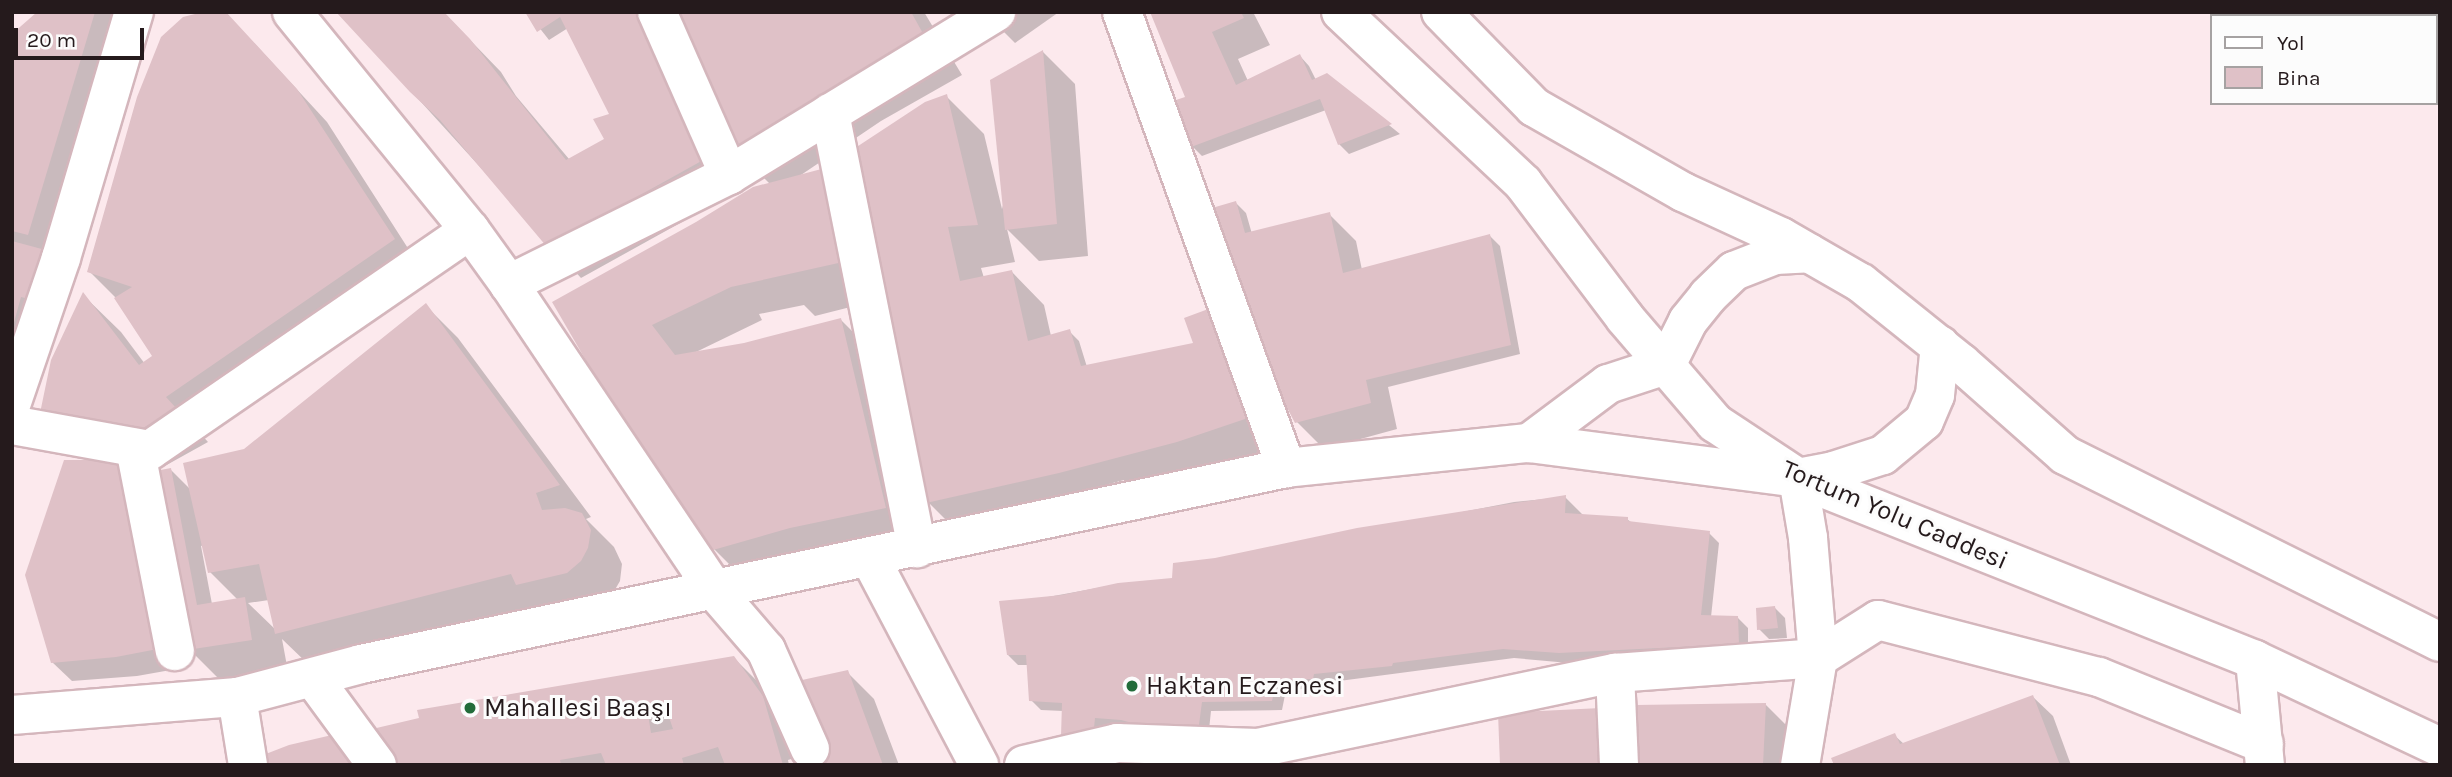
<!DOCTYPE html>
<meta charset="utf-8">
<style>
body{margin:0}
#map{position:relative;width:2452px;height:777px;overflow:hidden;background:#fce9ed;font-family:Karla,sans-serif}
div>[style]{position:absolute}
.shadow>*{inset:0;background:#0003}
.building>*{inset:0;background:#dfc1c7}
.roads{filter:drop-shadow(2px 0 #d4b6bc) drop-shadow(-2px 0 #d4b6bc) drop-shadow(0 2px #d4b6bc) drop-shadow(0 -2px #d4b6bc)}
.street>*{height:38px;margin:-19px;padding:0 19px;transform-origin:19px;border-radius:19px;background:#fff}
.secondary>*{height:38px;margin:-19px;padding:0 19px;transform-origin:19px;border-radius:19px;background:#fff}
.highway>*{height:38px;margin:-19px;padding:0 19px;transform-origin:19px;border-radius:19px;background:#fff}
.dots>*{width:19px;height:19px;translate:-50% -50%;box-sizing:border-box;border:4px solid #fcfcfc;border-radius:50%}
span{translate:-50% -50%;white-space:nowrap;text-align:center;line-height:1.15;-webkit-text-stroke:6px #fcfcfc;paint-order:stroke}
.street-label{font-size:26px;color:#251a1c}
.poi-label{font-size:26px;color:#251a1c}
.left{translate:0 -50%;text-align:left}
.frame{position:absolute;inset:0;border:14px solid #251a1c;pointer-events:none}
.legend{position:absolute;left:2210px;top:14px;width:228px;height:91px;box-sizing:border-box;background:#fcfcfc;border:2px solid #a6a2a2;margin:0;padding:9px 12px;list-style:none;font-size:21px;color:#251a1c}
.legend li{display:flex;align-items:center;gap:14px;height:35px}
.legend b{width:35px;border:2px solid #a6a2a2}
.scale{position:absolute;left:14px;top:28px;width:130px;height:32px;box-sizing:border-box;border:4px solid #251a1c;border-top:0;padding-left:9px;font-size:21px;line-height:24px;white-space:nowrap;color:#251a1c;-webkit-text-stroke:5px #fcfcfc;paint-order:stroke}
</style>
<div id="map">
<div class="shadow">
<i style="clip-path:polygon(39px 12px,120px 12px,12px 362px,12px 37px)"></i>
<i style="clip-path:polygon(443px 12px,501px 72px,516px 96px,569px 159px,607px 140px,611px 115px,568px 28px,549px 40px,527px 12px,646px 12px,736px 192px,581px 278px,411px 91px)"></i>
<i style="clip-path:polygon(674px 12px,924px 12px,962px 75px,881px 121px,798px 177px,829px 169px,946px 96px,984px 134px,1002px 209px,1043px 52px,1075px 84px,1088px 256px,1039px 261px,1007px 229px,1015px 262px,981px 268px,984px 278px,1012px 272px,1044px 305px,1051px 336px,1069px 331px,1079px 341px,1087px 367px,1196px 344px,1279px 450px,1136px 493px,1124px 480px,1087px 490px,1090px 505px,966px 540px,928px 502px,886px 298px,815px 316px,804px 305px,759px 314px,762px 320px,696px 352px,745px 345px,840px 319px,873px 352px,923px 545px,755px 590px,714px 549px,610px 396px,554px 302px,770px 184px,739px 153px)"></i>
<i style="clip-path:polygon(984px 12px,1059px 12px,1015px 43px)"></i>
<i style="clip-path:polygon(1151px 12px,1253px 12px,1270px 45px,1238px 59px,1248px 81px,1300px 56px,1309px 66px,1316px 80px,1327px 75px,1400px 134px,1349px 154px,1339px 144px,1326px 110px,1202px 156px,1192px 146px,1187px 98px)"></i>
<i style="clip-path:polygon(254px 43px,327px 122px,420px 267px,192px 424px,208px 442px,163px 467px,141px 446px,83px 295px,121px 332px,145px 364px,154px 357px,115px 297px,89px 271px)"></i>
<i style="clip-path:polygon(1236px 203px,1246px 213px,1252px 234px,1329px 214px,1356px 241px,1362px 270px,1490px 236px,1500px 246px,1520px 354px,1388px 387px,1397px 429px,1324px 449px,1296px 421px)"></i>
<i style="clip-path:polygon(evenodd,426px 306px,458px 338px,591px 517px,586px 519px,614px 547px,622px 564px,620px 581px,613px 593px,309px 665px,282px 639px,289px 677px,227px 687px,189px 649px,171px 470px,192px 491px,426px 306px,204px 545px,210px 572px,238px 600px,212px 604px,201px 546px,204px 545px,426px 306px,269px 600px,277px 631px,248px 603px,269px 600px)"></i>
<i style="clip-path:polygon(144px 481px,182px 668px,137px 676px,72px 681px,52px 662px)"></i>
<i style="clip-path:polygon(1565px 497px,1584px 516px,1627px 519px,1632px 523px,1709px 533px,1719px 543px,1711px 617px,1738px 618px,1748px 628px,1748px 653px,1569px 663px,1514px 658px,1324px 683px,1323px 688px,1286px 690px,1282px 710px,1211px 711px,1207px 749px,1102px 748px,1063px 711px,1041px 710px,1031px 700px,1030px 665px,1018px 665px,1008px 655px,1026px 601px,1119px 584px,1173px 579px,1215px 560px,1514px 502px)"></i>
<i style="clip-path:polygon(1775px 608px,1785px 618px,1787px 638px,1769px 639px,1759px 629px)"></i>
<i style="clip-path:polygon(734px 658px,761px 685px,798px 757px,788px 760px,789px 765px,391px 765px)"></i>
<i style="clip-path:polygon(847px 672px,874px 699px,899px 765px,815px 765px,830px 759px)"></i>
<i style="clip-path:polygon(2033px 697px,2053px 716px,2071px 765px,1836px 765px,1894px 735px,1904px 744px)"></i>
<i style="clip-path:polygon(1765px 704px,1798px 737px,1796px 765px,1636px 765px)"></i>
</div>
<div class="building">
<i style="clip-path:polygon(37px 12px,95px 12px,28px 235px,12px 231px,12px 34px)"></i>
<i style="clip-path:polygon(203px 12px,226px 12px,297px 89px,395px 239px,166px 397px,177px 409px,129px 436px,39px 418px,51px 360px,83px 292px,139px 365px,152px 356px,114px 298px,132px 287px,87px 272px,137px 97px,161px 37px,183px 17px)"></i>
<i style="clip-path:polygon(336px 12px,444px 12px,470px 39px,566px 160px,604px 139px,593px 119px,609px 114px,560px 17px,537px 32px,525px 12px,637px 12px,705px 159px,547px 247px,440px 120px,410px 92px)"></i>
<i style="clip-path:polygon(672px 12px,911px 12px,925px 37px,738px 154px)"></i>
<i style="clip-path:polygon(1150px 12px,1241px 12px,1244px 18px,1212px 32px,1236px 85px,1300px 54px,1312px 80px,1327px 73px,1392px 124px,1338px 145px,1320px 99px,1191px 147px,1170px 102px,1185px 97px)"></i>
<i style="clip-path:polygon(1043px 50px,1057px 224px,1005px 230px,990px 80px)"></i>
<i style="clip-path:polygon(947px 94px,978px 225px,948px 227px,960px 281px,1012px 270px,1028px 341px,1070px 329px,1081px 366px,1193px 343px,1184px 318px,1211px 308px,1248px 418px,1177px 442px,1059px 473px,926px 503px,849px 152px,925px 102px)"></i>
<i style="clip-path:polygon(829px 167px,852px 260px,731px 287px,652px 325px,675px 355px,744px 343px,841px 318px,886px 508px,790px 528px,713px 550px,594px 404px,606px 395px,552px 302px,696px 222px,753px 187px)"></i>
<i style="clip-path:polygon(1236px 201px,1245px 233px,1330px 212px,1343px 273px,1490px 234px,1511px 345px,1366px 380px,1371px 403px,1295px 423px,1245px 327px,1212px 208px)"></i>
<i style="clip-path:polygon(12px 241px,53px 252px,40px 302px,21px 297px,13px 326px)"></i>
<i style="clip-path:polygon(426px 303px,560px 485px,536px 493px,542px 510px,565px 508px,582px 513px,591px 530px,588px 548px,581px 561px,567px 573px,516px 585px,511px 574px,275px 634px,259px 564px,208px 573px,183px 463px,244px 449px)"></i>
<i style="clip-path:polygon(64px 460px,125px 460px,163px 648px,116px 657px,51px 663px,25px 575px)"></i>
<i style="clip-path:polygon(171px 468px,197px 605px,245px 597px,252px 640px,187px 650px,155px 471px)"></i>
<i style="clip-path:polygon(1566px 495px,1565px 513px,1628px 517px,1628px 521px,1710px 531px,1701px 615px,1738px 616px,1739px 644px,1559px 653px,1503px 649px,1393px 663px,1392px 666px,1314px 674px,1313px 679px,1277px 680px,1272px 701px,1202px 702px,1197px 740px,1121px 720px,1095px 718px,1093px 738px,1061px 736px,1062px 703px,1029px 701px,1026px 655px,1007px 655px,999px 601px,1062px 595px,1118px 583px,1172px 578px,1173px 563px,1215px 558px,1357px 528px)"></i>
<i style="clip-path:polygon(1775px 606px,1778px 628px,1757px 630px,1756px 608px)"></i>
<i style="clip-path:polygon(evenodd,734px 656px,763px 696px,783px 765px,725px 765px,718px 747px,682px 758px,684px 765px,606px 765px,601px 753px,560px 760px,561px 765px,389px 765px,368px 730px,419px 718px,417px 710px,734px 656px,667px 711px,673px 729px,651px 733px,648px 714px,667px 711px)"></i>
<i style="clip-path:polygon(848px 670px,883px 765px,810px 765px,828px 758px,802px 680px)"></i>
<i style="clip-path:polygon(2033px 695px,2060px 765px,1834px 765px,1831px 758px,1895px 733px,1900px 744px)"></i>
<i style="clip-path:polygon(1766px 703px,1763px 765px,1634px 765px,1636px 705px)"></i>
<i style="clip-path:polygon(1601px 708px,1604px 765px,1500px 765px,1498px 713px)"></i>
<i style="clip-path:polygon(345px 732px,369px 765px,260px 765px,258px 757px,289px 745px)"></i>
<i style="clip-path:polygon(1135px 750px,1143px 765px,1109px 765px)"></i>
</div>
<div class="roads">
<div class="street">
<i style="left:1122px;top:12px;width:485px;rotate:70.2deg"></i>
<i style="left:830px;top:113px;width:444px;rotate:78.7deg"></i>
<i style="left:729px;top:175px;width:313px;rotate:-31.4deg"></i>
<i style="left:509px;top:284px;width:246px;rotate:-26.4deg"></i>
<i style="left:729px;top:175px;width:178px;rotate:-113.8deg"></i>
<i style="left:12px;top:402px;width:152px;rotate:-71.2deg"></i>
<i style="left:61px;top:258px;width:257px;rotate:-73.5deg"></i>
<i style="left:12px;top:425px;width:140px;rotate:10.3deg"></i>
<i style="left:150px;top:450px;width:388px;rotate:-34.5deg"></i>
<i style="left:135px;top:448px;width:207px;rotate:78.9deg"></i>
<i style="left:1798px;top:478px;width:61px;rotate:80.5deg"></i>
<i style="left:1808px;top:538px;width:120px;rotate:85.2deg"></i>
<i style="left:1818px;top:658px;width:109px;rotate:99.5deg"></i>
<i style="left:715px;top:591px;width:78px;rotate:49.2deg"></i>
<i style="left:766px;top:650px;width:108px;rotate:66deg"></i>
<i style="left:2255px;top:660px;width:105px;rotate:84.6deg"></i>
<i style="left:1615px;top:673px;width:92px;rotate:87.5deg"></i>
<i style="left:313px;top:678px;width:108px;rotate:53.7deg"></i>
<i style="left:237px;top:697px;width:69px;rotate:80.8deg"></i>
<i style="left:1024px;top:765px;width:96px;rotate:-13.3deg"></i>
<i style="left:1117px;top:743px;width:141px;rotate:2deg"></i>
<i style="left:1258px;top:748px;width:365px;rotate:-11.9deg"></i>
<i style="left:1615px;top:673px;width:204px;rotate:-4.2deg"></i>
<i style="left:1818px;top:658px;width:71px;rotate:-32.3deg"></i>
<i style="left:1878px;top:620px;width:228px;rotate:14.5deg"></i>
<i style="left:2099px;top:677px;width:178px;rotate:22.1deg"></i>
</div>
<div class="secondary">
<i style="left:292px;top:12px;width:281px;rotate:50.8deg"></i>
<i style="left:470px;top:230px;width:67px;rotate:54.2deg"></i>
<i style="left:509px;top:284px;width:370px;rotate:56.1deg"></i>
<i style="left:1666px;top:365px;width:61px;rotate:161.9deg"></i>
<i style="left:1608px;top:384px;width:99px;rotate:143.2deg"></i>
<i style="left:1529px;top:443px;width:271px;rotate:7.4deg"></i>
<i style="left:870px;top:558px;width:234px;rotate:62.2deg"></i>
<i style="left:12px;top:715px;width:226px;rotate:-4.6deg"></i>
<i style="left:237px;top:697px;width:128px;rotate:-14.9deg"></i>
<i style="left:361px;top:664px;width:946px;rotate:-11.96deg"></i>
<i style="left:1286px;top:468px;width:244px;rotate:-5.9deg"></i>
</div>
<div class="highway">
<i style="left:1341px;top:12px;width:250px;rotate:43.2deg"></i>
<i style="left:1523px;top:183px;width:169px;rotate:52.9deg"></i>
<i style="left:1625px;top:318px;width:138px;rotate:49.4deg"></i>
<i style="left:1715px;top:423px;width:100px;rotate:33.5deg"></i>
<i style="left:1798px;top:478px;width:492px;rotate:21.7deg"></i>
<i style="left:2255px;top:660px;width:204px;rotate:25.2deg"></i>
<i style="left:1441px;top:12px;width:133px;rotate:45.6deg"></i>
<i style="left:1534px;top:107px;width:172px;rotate:29.7deg"></i>
<i style="left:1683px;top:192px;width:108px;rotate:24.7deg"></i>
<i style="left:1781px;top:237px;width:92px;rotate:29.9deg"></i>
<i style="left:1861px;top:283px;width:128px;rotate:38.7deg"></i>
<i style="left:1961px;top:363px;width:139px;rotate:41.5deg"></i>
<i style="left:2065px;top:455px;width:419px;rotate:26.5deg"></i>
<i style="left:1666px;top:365px;width:49px;rotate:-63.4deg"></i>
<i style="left:1688px;top:321px;width:32px;rotate:-51deg"></i>
<i style="left:1708px;top:296px;width:36px;rotate:-44deg"></i>
<i style="left:1734px;top:271px;width:44px;rotate:-21.3deg"></i>
<i style="left:1775px;top:255px;width:34px;rotate:-3deg"></i>
<i style="left:1798px;top:478px;width:36px;rotate:-11deg"></i>
<i style="left:1833px;top:471px;width:52px;rotate:-17.7deg"></i>
<i style="left:1883px;top:455px;width:53px;rotate:-39.7deg"></i>
<i style="left:1924px;top:421px;width:28px;rotate:-67deg"></i>
<i style="left:1935px;top:395px;width:50px;rotate:-84.3deg"></i>
</div>
</div>
<div class="dots">
<i style="left:1132px;top:686px;background:#226c3a"></i>
<i style="left:470px;top:708px;background:#226c3a"></i>
</div>
<div class="street-label">
<span style="left:1895px;top:515px;rotate:23deg">Tortum Yolu Caddesi</span>
</div>
<div class="poi-label">
<span class="left" style="left:1146px;top:686px">Haktan Eczanesi</span>
<span class="left" style="left:484px;top:708px">Mahallesi Baaşı</span>
</div>
<div class="frame"></div>
<ul class="legend">
<li><b style="height:9px;background:#fff"></b>Yol</li>
<li><b style="height:19px;background:#dfc1c7"></b>Bina</li>
</ul>
<div class="scale">20 m</div>
</div>
